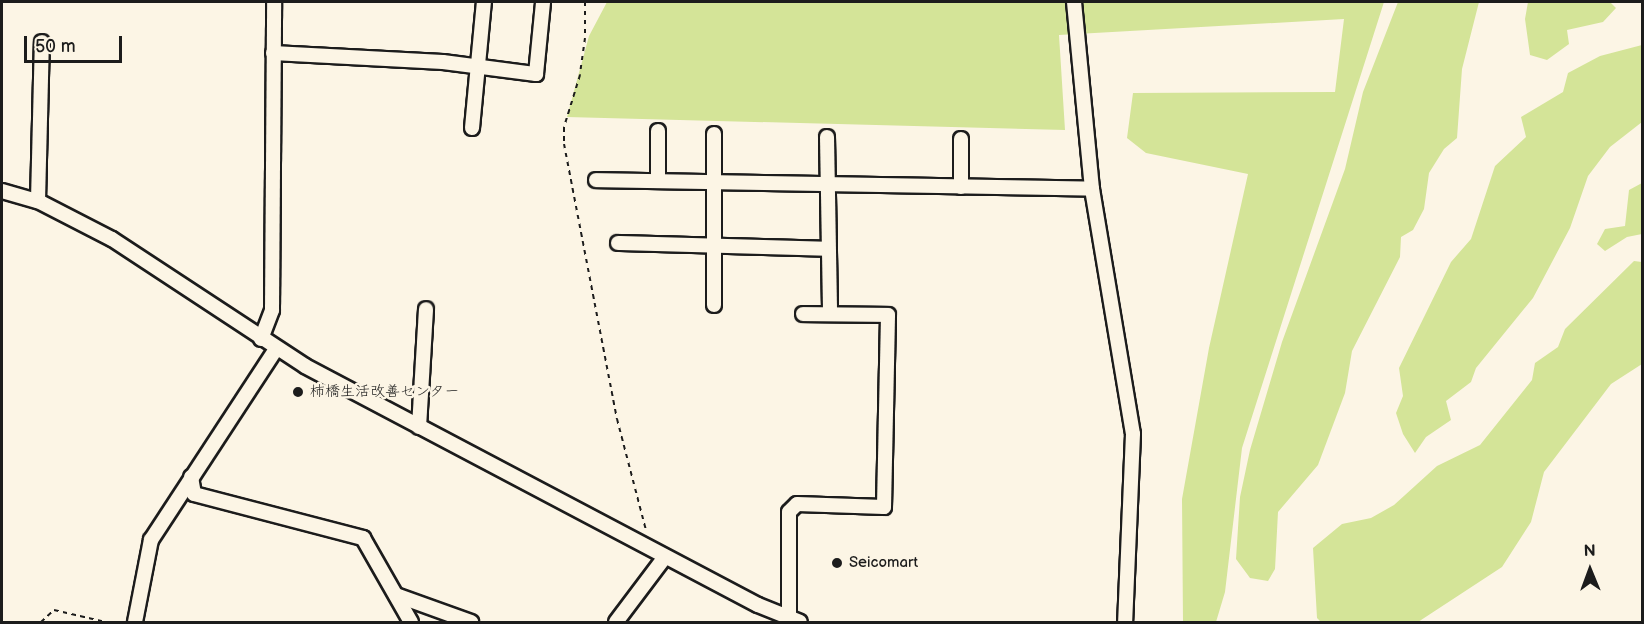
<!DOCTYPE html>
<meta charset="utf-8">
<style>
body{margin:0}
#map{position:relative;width:1644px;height:624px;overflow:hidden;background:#fcf5e5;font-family:"Balsamiq Sans","Klee One",sans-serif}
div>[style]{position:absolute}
.green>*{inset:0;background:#d4e498}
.path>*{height:2px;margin-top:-1px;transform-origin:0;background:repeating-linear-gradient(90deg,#1c1c1c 0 4.5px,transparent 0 9px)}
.roads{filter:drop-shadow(2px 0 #1c1c1c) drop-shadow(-2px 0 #1c1c1c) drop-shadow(0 2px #1c1c1c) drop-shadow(0 -2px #1c1c1c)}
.minor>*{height:14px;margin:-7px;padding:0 7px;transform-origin:7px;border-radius:7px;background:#fcf5e5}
.dots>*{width:16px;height:16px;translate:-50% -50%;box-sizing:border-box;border:3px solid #fcf5e5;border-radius:50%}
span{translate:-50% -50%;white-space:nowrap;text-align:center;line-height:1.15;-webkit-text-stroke:5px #fcf5e5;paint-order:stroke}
.poi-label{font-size:15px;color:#1c1c1c}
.left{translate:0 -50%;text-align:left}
.frame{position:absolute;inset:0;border:3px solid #1c1c1c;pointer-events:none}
.north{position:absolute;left:1560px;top:540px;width:60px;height:60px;-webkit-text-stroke:4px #fcf5e5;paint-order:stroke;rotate:359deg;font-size:16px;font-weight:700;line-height:24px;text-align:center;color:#1c1c1c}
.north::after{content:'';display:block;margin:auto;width:21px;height:27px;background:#1c1c1c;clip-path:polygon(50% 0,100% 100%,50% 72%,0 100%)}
.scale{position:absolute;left:24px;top:36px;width:98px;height:27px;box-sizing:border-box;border:3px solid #1c1c1c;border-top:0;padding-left:8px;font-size:18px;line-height:21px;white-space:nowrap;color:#1c1c1c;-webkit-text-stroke:4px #fcf5e5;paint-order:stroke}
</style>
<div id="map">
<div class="green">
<i style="clip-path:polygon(607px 2px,1384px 2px,1242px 448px,1225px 592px,1216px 622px,1183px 622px,1182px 499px,1209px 348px,1248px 174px,1146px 153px,1127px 138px,1133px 93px,1335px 92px,1344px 19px,1059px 35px,1065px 130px,567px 117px,589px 36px)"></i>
<i style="clip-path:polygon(1398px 2px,1479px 2px,1462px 69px,1457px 138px,1444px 149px,1429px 173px,1424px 209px,1413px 230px,1401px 237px,1400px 257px,1352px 351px,1345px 393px,1318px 465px,1278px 512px,1275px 569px,1268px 581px,1250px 578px,1236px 559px,1240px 497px,1250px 450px,1282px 342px,1345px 169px,1363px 92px)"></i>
<i style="clip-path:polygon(1528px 2px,1610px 2px,1616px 8px,1603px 22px,1567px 30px,1569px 44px,1547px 60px,1530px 55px,1525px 19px)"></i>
<i style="clip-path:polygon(1642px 45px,1642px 122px,1610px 147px,1588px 176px,1570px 228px,1533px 298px,1476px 368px,1471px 382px,1446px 401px,1451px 420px,1426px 437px,1415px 453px,1403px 434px,1396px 413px,1403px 396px,1399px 368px,1451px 262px,1471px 239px,1495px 166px,1526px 137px,1521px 117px,1563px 92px,1568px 73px,1600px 56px)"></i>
<i style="clip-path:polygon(1642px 183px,1642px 234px,1627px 237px,1605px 251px,1597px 244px,1605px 229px,1625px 226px,1629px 190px)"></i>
<i style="clip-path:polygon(1634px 261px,1642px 262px,1642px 364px,1611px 384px,1544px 472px,1531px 522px,1502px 567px,1418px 622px,1321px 622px,1317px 618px,1313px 548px,1342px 524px,1371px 518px,1394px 505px,1437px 466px,1480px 445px,1532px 380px,1535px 363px,1558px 347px,1565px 329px)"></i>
</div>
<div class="path">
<i style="left:585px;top:2px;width:36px;rotate:90deg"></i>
<i style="left:585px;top:38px;width:37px;rotate:98deg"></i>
<i style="left:580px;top:75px;width:54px;rotate:107.1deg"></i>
<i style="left:564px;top:127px;width:17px;rotate:90deg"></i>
<i style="left:564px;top:144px;width:280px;rotate:79.1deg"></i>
<i style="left:617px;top:419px;width:115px;rotate:75.4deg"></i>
<i style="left:41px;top:622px;width:18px;rotate:-43deg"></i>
<i style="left:54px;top:610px;width:53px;rotate:13deg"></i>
</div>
<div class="roads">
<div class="minor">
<i style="left:1074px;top:2px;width:188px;rotate:84.5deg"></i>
<i style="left:1092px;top:189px;width:248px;rotate:80.5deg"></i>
<i style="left:1133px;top:434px;width:188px;rotate:92.4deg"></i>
<i style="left:273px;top:53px;width:170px;rotate:3deg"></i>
<i style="left:443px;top:62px;width:94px;rotate:7.4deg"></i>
<i style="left:536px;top:74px;width:72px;rotate:-84.4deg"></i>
<i style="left:472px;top:128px;width:127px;rotate:-84.6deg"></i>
<i style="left:827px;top:137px;width:176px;rotate:89deg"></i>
<i style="left:961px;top:139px;width:48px;rotate:90deg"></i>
<i style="left:596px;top:180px;width:496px;rotate:1deg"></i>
<i style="left:658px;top:181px;width:50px;rotate:-90deg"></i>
<i style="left:2px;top:191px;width:37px;rotate:16deg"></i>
<i style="left:38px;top:201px;width:83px;rotate:27.2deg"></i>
<i style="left:112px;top:239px;width:231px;rotate:33.3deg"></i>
<i style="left:305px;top:366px;width:512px;rotate:27.82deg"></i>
<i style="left:758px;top:605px;width:45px;rotate:22deg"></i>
<i style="left:38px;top:201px;width:159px;rotate:-88.6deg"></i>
<i style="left:618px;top:243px;width:210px;rotate:1.6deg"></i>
<i style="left:714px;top:305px;width:171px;rotate:-90deg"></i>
<i style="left:261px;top:339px;width:31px;rotate:-69deg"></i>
<i style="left:272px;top:310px;width:308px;rotate:-89.6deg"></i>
<i style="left:419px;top:427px;width:118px;rotate:-86.6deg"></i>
<i style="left:191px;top:477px;width:17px;rotate:80deg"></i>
<i style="left:194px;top:494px;width:175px;rotate:14.6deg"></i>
<i style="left:363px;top:538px;width:97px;rotate:60.3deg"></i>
<i style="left:396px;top:595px;width:80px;rotate:19.8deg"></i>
<i style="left:789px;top:618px;width:106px;rotate:-90deg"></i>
<i style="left:789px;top:512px;width:11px;rotate:-45deg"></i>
<i style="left:797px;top:504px;width:87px;rotate:2deg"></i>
<i style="left:884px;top:507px;width:192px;rotate:-88.8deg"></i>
<i style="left:888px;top:315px;width:85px;rotate:-179.3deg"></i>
<i style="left:135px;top:622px;width:84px;rotate:-79deg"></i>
<i style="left:151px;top:540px;width:228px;rotate:-56.8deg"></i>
<i style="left:616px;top:622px;width:81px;rotate:-53deg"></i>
</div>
</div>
<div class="dots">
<i style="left:298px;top:392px;background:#1c1c1c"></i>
<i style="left:837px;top:563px;background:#1c1c1c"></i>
</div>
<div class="poi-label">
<span class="left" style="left:310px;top:392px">柿橋生活改善センター</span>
<span class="left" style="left:849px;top:563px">Seicomart</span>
</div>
<div class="frame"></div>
<div class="north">N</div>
<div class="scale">50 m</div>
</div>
